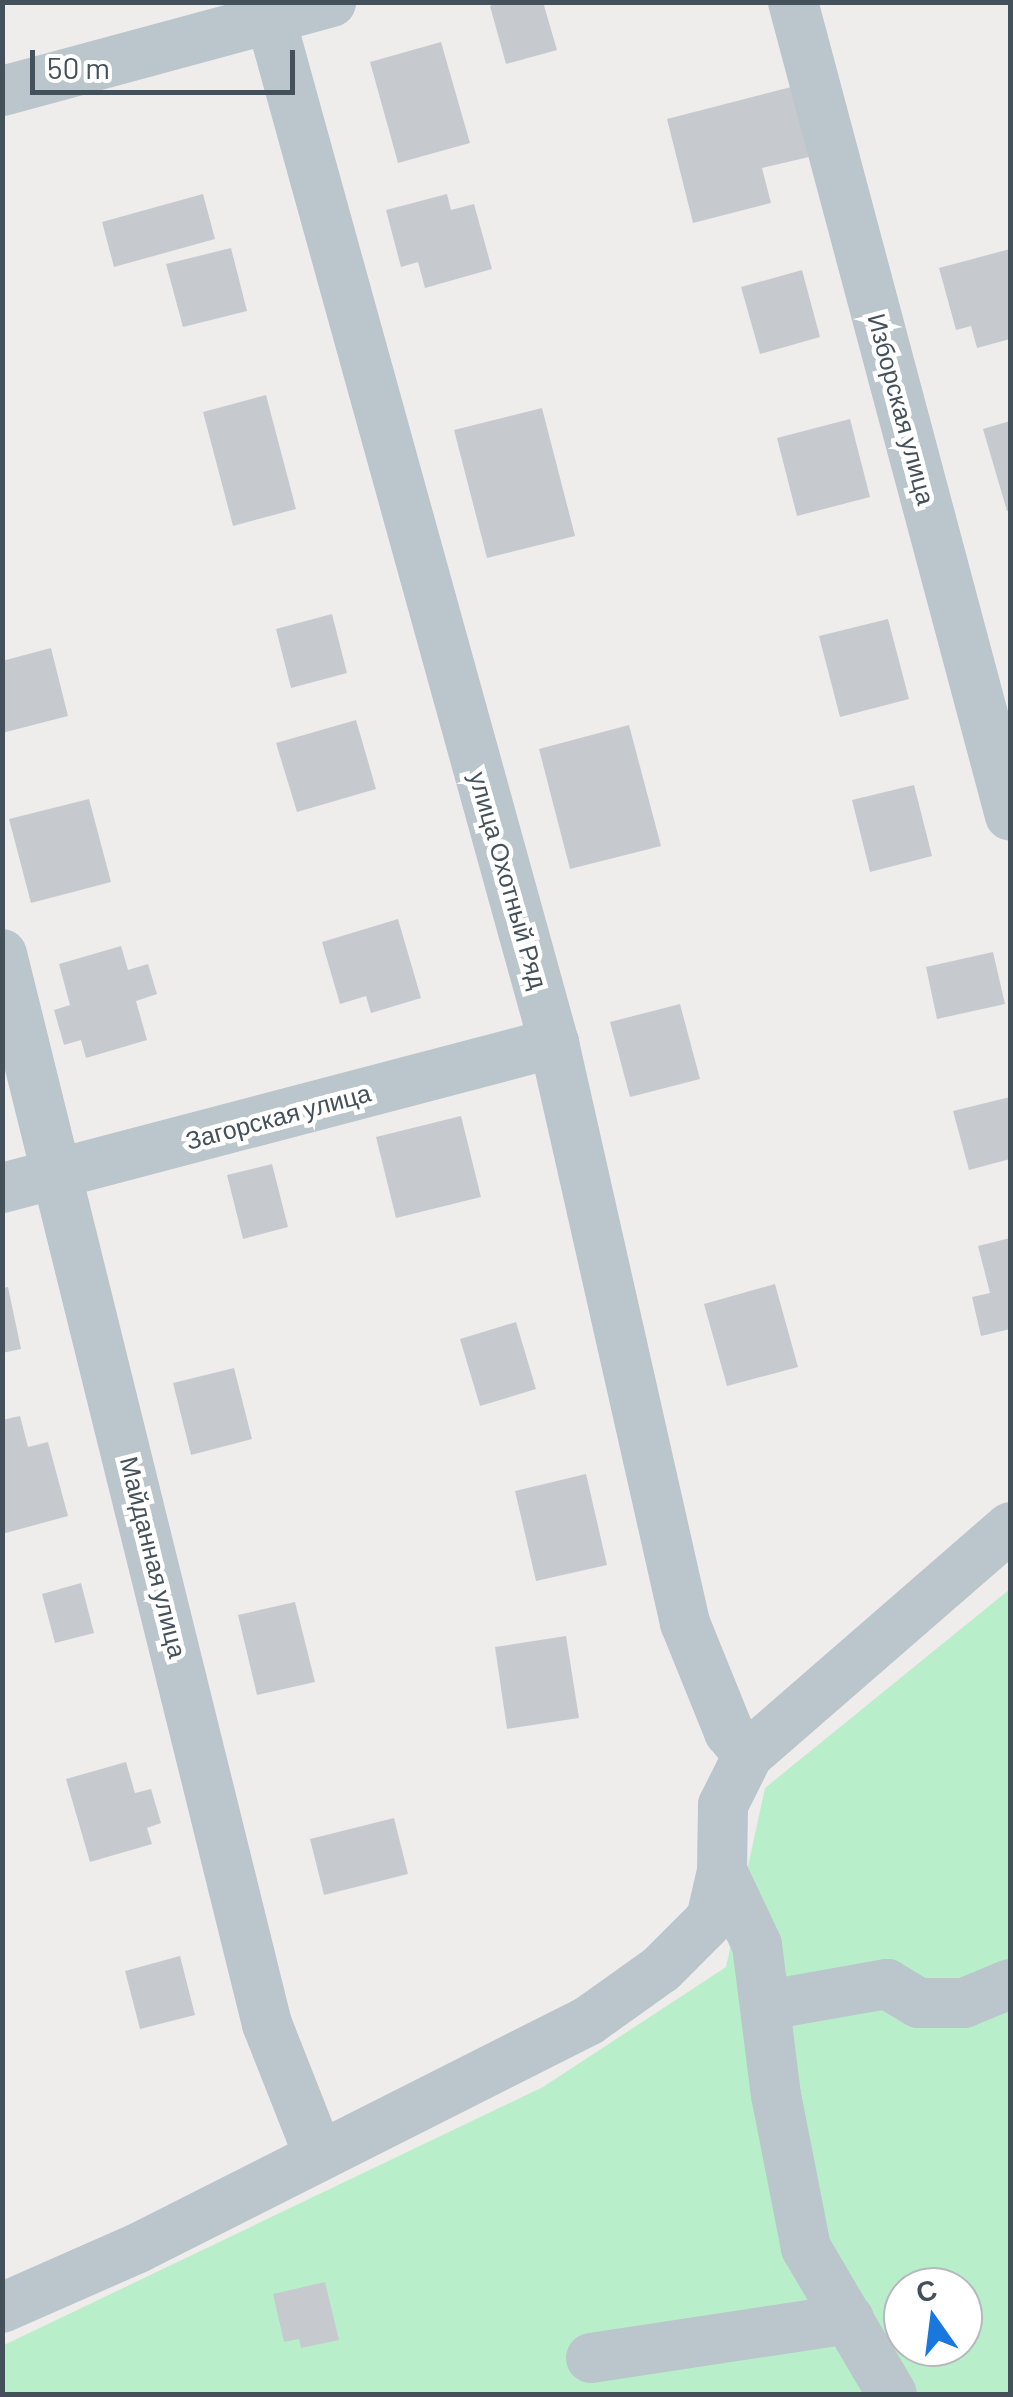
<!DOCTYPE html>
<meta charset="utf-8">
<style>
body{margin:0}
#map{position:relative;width:1013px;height:2397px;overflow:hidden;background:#efecec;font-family:Barlow,sans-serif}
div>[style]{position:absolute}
.green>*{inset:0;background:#b9eecb}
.building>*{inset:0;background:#c6cacf}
.minor>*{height:50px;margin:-25px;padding:0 25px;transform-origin:25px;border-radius:25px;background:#bac5cc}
span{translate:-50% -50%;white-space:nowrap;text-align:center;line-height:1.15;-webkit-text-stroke:9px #fff;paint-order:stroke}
.street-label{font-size:25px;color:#45515a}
.frame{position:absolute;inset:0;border:5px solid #45515a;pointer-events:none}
.north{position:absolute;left:883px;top:2267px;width:100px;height:100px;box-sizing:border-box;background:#fff;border:2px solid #b5b9bd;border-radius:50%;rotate:346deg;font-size:28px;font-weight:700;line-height:40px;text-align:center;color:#45515a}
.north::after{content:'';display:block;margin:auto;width:35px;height:45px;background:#1878dd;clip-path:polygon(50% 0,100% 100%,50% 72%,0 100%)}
.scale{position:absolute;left:30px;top:50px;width:265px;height:45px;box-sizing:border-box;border:5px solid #45515a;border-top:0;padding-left:12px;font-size:30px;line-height:35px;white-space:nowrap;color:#45515a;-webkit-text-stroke:8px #fff;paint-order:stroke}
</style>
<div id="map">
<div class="green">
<i style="clip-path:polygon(evenodd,1010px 1589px,1010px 2394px,3px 2394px,2px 2346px,543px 2087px,726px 1967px,765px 1788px,1010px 1589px,903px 2287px,963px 2287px,963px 2347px,903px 2347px,903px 2287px)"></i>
</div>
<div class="building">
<i style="clip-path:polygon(501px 2px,543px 2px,557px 50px,506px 64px,490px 6px)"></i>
<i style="clip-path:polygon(441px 42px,470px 143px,398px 163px,370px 62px)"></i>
<i style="clip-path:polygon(791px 87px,809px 157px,762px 168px,771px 203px,693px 223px,667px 119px)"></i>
<i style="clip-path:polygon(203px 194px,215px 239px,114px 267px,102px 222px)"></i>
<i style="clip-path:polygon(447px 194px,451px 210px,474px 204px,492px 269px,425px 288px,418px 262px,401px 267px,386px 210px)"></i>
<i style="clip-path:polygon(231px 248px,247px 311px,183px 327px,166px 264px)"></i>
<i style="clip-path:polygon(1010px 249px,1010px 339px,977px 348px,971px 326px,956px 330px,939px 268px)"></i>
<i style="clip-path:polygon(802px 270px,820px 337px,760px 354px,741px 287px)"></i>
<i style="clip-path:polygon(266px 395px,296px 509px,233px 526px,203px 412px)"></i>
<i style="clip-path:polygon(542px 408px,575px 536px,487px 558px,454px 430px)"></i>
<i style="clip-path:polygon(850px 419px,870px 497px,797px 516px,777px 438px)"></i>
<i style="clip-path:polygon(1010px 421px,1010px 510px,1007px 511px,983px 429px)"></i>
<i style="clip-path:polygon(332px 614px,347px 673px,291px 688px,276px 629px)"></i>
<i style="clip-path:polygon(888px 619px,909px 699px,840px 717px,819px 636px)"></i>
<i style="clip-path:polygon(51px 648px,68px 716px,2px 733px,2px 661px)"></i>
<i style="clip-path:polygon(356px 720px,376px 789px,297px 812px,276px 743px)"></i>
<i style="clip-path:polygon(629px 725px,661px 846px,570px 869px,539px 749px)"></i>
<i style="clip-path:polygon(914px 785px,932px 856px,870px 872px,852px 800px)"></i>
<i style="clip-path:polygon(89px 799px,111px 882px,31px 903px,9px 819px)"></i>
<i style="clip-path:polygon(398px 919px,421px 998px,371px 1013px,366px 996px,340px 1004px,322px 942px)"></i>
<i style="clip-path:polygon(121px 946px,128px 970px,148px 964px,157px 994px,136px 1001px,147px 1040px,86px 1058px,81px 1040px,64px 1045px,54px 1010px,70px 1005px,59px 964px)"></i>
<i style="clip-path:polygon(993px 952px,1005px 1004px,937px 1019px,926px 967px)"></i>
<i style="clip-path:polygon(680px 1004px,700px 1079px,630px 1097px,610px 1022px)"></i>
<i style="clip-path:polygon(1010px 1097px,1010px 1159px,969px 1170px,953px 1111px)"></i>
<i style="clip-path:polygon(461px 1116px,481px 1197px,396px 1218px,376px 1137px)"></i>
<i style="clip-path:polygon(272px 1164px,288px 1227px,243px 1239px,227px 1175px)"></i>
<i style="clip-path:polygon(1010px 1238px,1010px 1329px,981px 1336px,972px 1297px,990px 1293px,978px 1246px)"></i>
<i style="clip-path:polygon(775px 1284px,798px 1367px,727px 1386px,704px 1304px)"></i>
<i style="clip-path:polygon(8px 1287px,21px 1349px,2px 1353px,2px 1288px)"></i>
<i style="clip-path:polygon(516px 1322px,536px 1389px,480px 1406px,460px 1339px)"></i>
<i style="clip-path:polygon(234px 1368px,252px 1439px,191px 1455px,173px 1383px)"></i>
<i style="clip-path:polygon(20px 1416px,28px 1447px,48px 1442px,68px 1516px,2px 1534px,2px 1420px)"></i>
<i style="clip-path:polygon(586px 1474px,607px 1565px,536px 1581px,515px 1491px)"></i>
<i style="clip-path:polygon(81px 1583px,94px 1633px,55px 1643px,42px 1594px)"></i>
<i style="clip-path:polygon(295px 1602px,315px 1682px,257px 1695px,238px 1615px)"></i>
<i style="clip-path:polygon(566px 1636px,579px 1718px,507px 1729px,495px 1647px)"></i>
<i style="clip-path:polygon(126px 1762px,135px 1793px,151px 1789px,161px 1823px,147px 1828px,152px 1844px,90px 1862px,66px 1779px)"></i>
<i style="clip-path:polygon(394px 1818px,408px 1874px,324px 1895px,310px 1839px)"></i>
<i style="clip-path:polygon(180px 1956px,195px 2015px,140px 2029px,125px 1971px)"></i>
<i style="clip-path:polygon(325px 2282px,339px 2340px,301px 2348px,299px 2339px,284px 2342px,273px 2294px)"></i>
</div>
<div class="minor">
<i style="left:266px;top:2px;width:1080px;rotate:74.54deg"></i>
<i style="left:554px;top:1043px;width:595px;rotate:77.27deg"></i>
<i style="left:685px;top:1623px;width:118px;rotate:68deg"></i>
<i style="left:729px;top:1732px;width:30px;rotate:50deg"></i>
<i style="left:793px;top:2px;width:842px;rotate:75.07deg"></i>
<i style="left:2px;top:91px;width:341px;rotate:-15.1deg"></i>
<i style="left:2px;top:954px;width:1102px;rotate:76.09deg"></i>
<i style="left:267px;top:2024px;width:142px;rotate:68.5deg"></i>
<i style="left:2px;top:1188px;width:571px;rotate:-14.72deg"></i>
<i style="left:722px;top:1871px;width:82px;rotate:64.7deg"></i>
<i style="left:757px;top:1945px;width:151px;rotate:82.8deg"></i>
<i style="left:776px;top:2095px;width:156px;rotate:78.9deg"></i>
<i style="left:806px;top:2248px;width:169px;rotate:59.5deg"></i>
<i style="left:768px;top:2005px;width:121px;rotate:-10deg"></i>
<i style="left:887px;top:1984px;width:37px;rotate:31deg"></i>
<i style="left:919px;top:2003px;width:45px"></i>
<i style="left:964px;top:2003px;width:50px;rotate:-22.4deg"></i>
<i style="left:2px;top:2308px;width:149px;rotate:-23.8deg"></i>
<i style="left:138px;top:2248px;width:504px;rotate:-26.77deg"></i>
<i style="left:588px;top:2021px;width:90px;rotate:-35.5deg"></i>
<i style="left:661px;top:1969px;width:71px;rotate:-45deg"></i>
<i style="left:711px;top:1919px;width:49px;rotate:-77.1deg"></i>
<i style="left:722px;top:1871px;width:66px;rotate:-89.1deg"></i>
<i style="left:723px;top:1805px;width:56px;rotate:-63.4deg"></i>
<i style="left:748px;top:1755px;width:347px;rotate:-41deg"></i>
<i style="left:591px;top:2358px;width:261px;rotate:-8.6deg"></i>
</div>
<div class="street-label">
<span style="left:902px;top:409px;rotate:75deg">Изборская улица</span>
<span style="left:509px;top:880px;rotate:74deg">улица Охотный Ряд</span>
<span style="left:278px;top:1116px;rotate:-15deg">Загорская улица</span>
<span style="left:154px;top:1557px;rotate:76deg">Майданная улица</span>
</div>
<div class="frame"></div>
<div class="north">С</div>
<div class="scale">50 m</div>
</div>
